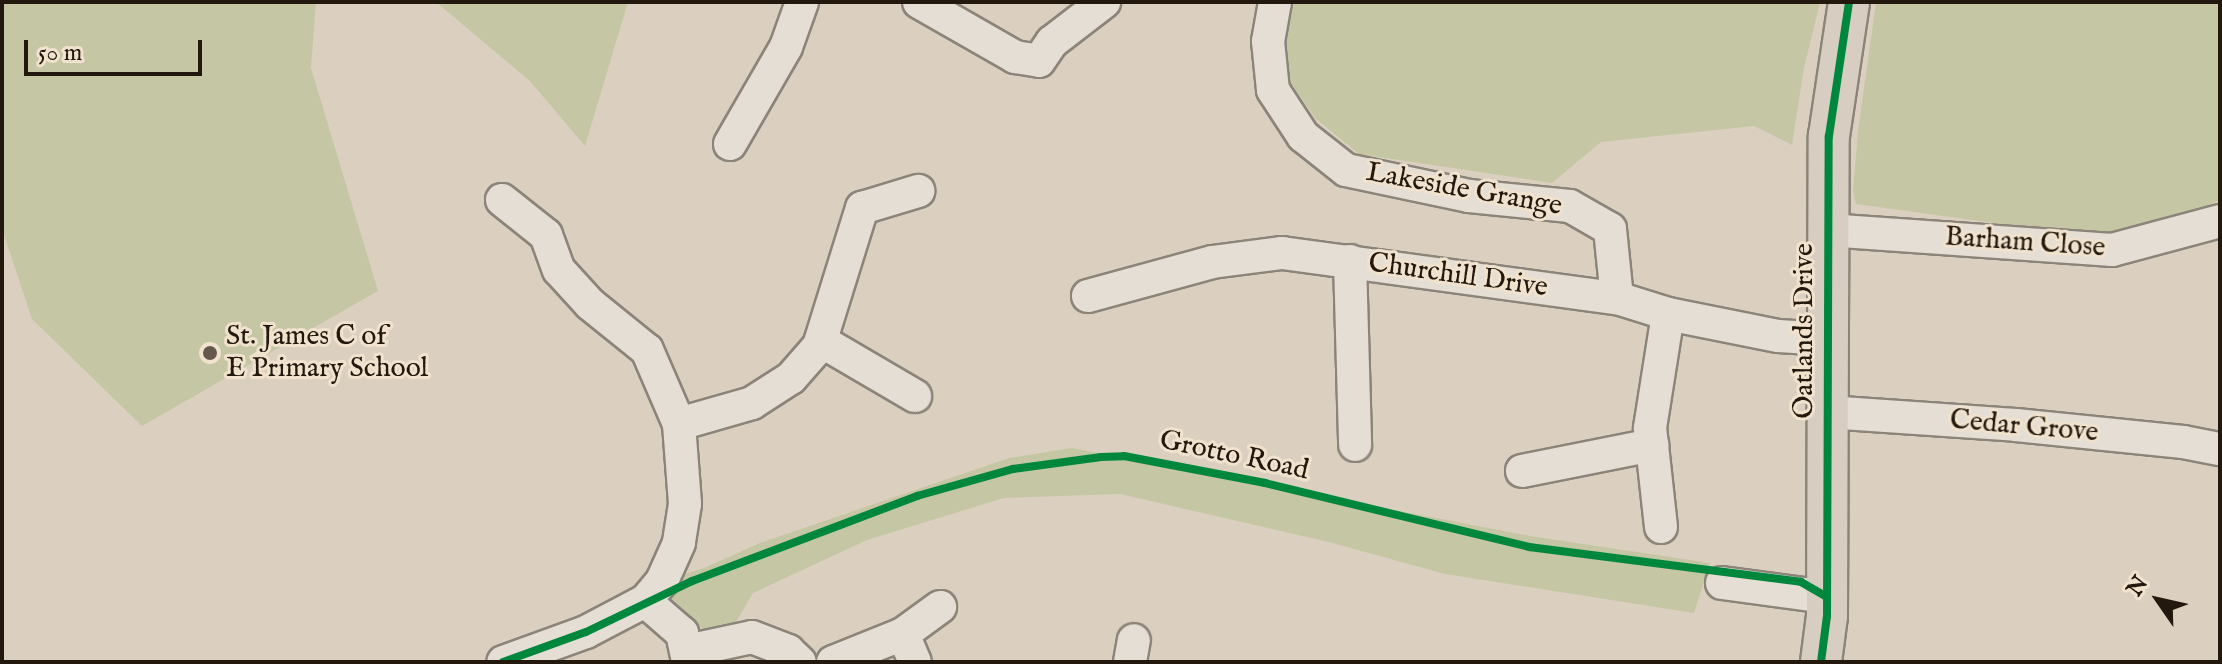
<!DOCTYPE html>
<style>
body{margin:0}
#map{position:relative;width:2222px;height:664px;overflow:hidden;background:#dbd0bf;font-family:"IM FELL English",serif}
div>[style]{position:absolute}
.green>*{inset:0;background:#c5c6a4}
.roads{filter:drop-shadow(2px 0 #8b8479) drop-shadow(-2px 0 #8b8479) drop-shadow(0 2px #8b8479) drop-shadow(0 -2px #8b8479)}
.minor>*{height:32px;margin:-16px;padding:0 16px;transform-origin:16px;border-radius:16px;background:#e4ded4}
.major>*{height:40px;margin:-20px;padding:0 20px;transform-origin:20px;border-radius:20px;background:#d7cdc0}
.cycleway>*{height:8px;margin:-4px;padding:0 4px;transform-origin:4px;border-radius:4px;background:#00873e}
.dots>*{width:22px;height:22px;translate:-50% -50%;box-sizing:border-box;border:4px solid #f0e2cd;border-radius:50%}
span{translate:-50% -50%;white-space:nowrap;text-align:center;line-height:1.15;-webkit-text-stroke:6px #f0e2cd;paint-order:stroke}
.street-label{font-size:28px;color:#22180d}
.poi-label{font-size:28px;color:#22180d}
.left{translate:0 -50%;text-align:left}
.frame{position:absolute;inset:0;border:4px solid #22180d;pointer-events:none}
.north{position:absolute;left:2118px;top:560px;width:80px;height:80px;-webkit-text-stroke:6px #f0e2cd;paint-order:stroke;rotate:304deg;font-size:22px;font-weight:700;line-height:32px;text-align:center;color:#22180d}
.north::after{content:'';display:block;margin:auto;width:28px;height:36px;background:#22180d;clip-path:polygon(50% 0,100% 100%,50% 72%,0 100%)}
.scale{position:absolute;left:24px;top:40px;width:178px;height:36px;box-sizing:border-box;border:4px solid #22180d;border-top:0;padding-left:10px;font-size:24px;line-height:28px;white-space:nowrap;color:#22180d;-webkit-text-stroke:6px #f0e2cd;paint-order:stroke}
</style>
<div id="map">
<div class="green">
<i style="clip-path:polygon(2px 2px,316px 2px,311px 68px,378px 291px,142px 426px,32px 319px,2px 229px)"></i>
<i style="clip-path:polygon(436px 2px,628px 2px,585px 146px,530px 81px)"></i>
<i style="clip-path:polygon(1293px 2px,1820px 2px,1804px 68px,1792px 145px,1754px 126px,1601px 142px,1552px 183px,1359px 154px,1315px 118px,1288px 78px,1285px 37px)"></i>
<i style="clip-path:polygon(1876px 2px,2220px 2px,2220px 200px,2152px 228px,2111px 239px,1856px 204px,1853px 191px,1858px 131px)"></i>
<i style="clip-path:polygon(1072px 448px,1530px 536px,1710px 563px,1694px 613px,1445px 574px,1329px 542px,1120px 494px,1004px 498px,867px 540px,753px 593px,736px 622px,711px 633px,684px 620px,672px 603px,671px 578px,704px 568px,760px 543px,1009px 458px)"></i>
</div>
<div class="roads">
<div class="minor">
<i style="left:919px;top:2px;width:111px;rotate:29.8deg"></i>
<i style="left:1015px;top:57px;width:24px;rotate:9deg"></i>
<i style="left:1039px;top:61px;width:23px;rotate:-56deg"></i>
<i style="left:1052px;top:42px;width:66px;rotate:-37.6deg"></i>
<i style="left:1275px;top:2px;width:40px;rotate:100deg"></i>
<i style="left:1268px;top:41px;width:49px;rotate:84.2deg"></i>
<i style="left:1273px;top:90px;width:55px;rotate:56.9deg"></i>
<i style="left:1303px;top:136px;width:55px;rotate:38.3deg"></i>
<i style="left:1346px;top:170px;width:126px;rotate:11.9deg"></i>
<i style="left:1469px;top:196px;width:101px;rotate:5.7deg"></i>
<i style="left:1570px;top:206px;width:46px;rotate:29.9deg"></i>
<i style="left:1610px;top:229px;width:69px;rotate:84.2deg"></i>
<i style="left:730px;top:144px;width:112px;rotate:-60deg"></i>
<i style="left:786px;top:47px;width:48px;rotate:-70.4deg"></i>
<i style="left:502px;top:200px;width:56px;rotate:38.5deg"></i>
<i style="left:546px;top:235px;width:37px;rotate:70deg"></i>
<i style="left:559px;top:270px;width:46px;rotate:47.6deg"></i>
<i style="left:590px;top:304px;width:73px;rotate:38.9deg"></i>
<i style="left:647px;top:350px;width:81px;rotate:66.6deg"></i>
<i style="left:679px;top:424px;width:80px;rotate:85.7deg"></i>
<i style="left:685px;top:504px;width:39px;rotate:99deg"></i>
<i style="left:679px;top:543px;width:42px;rotate:114.1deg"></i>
<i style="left:662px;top:581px;width:26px;rotate:130deg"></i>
<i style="left:645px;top:601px;width:67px;rotate:152.3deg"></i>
<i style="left:586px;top:632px;width:88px;rotate:160.1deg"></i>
<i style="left:1827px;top:230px;width:286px;rotate:4deg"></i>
<i style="left:2112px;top:250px;width:112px;rotate:-15deg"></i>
<i style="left:1350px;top:261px;width:184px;rotate:88.4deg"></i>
<i style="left:1088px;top:296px;width:129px;rotate:-15.3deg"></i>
<i style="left:1212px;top:262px;width:71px;rotate:-7.3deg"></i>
<i style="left:1282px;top:253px;width:338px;rotate:7.7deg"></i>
<i style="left:1617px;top:298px;width:53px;rotate:17.4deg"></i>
<i style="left:1668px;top:314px;width:112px;rotate:11.3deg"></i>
<i style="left:1778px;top:336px;width:50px;rotate:3.4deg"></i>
<i style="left:821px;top:341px;width:109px;rotate:30.3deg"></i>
<i style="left:1827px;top:412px;width:189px;rotate:3.9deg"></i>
<i style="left:2016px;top:425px;width:168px;rotate:5.8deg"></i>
<i style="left:2183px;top:442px;width:38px;rotate:11deg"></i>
<i style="left:679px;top:424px;width:76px;rotate:-16deg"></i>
<i style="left:752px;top:403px;width:46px;rotate:-32.7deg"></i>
<i style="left:791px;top:378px;width:43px;rotate:-48.8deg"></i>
<i style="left:819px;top:346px;width:145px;rotate:-72.7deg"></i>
<i style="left:862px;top:208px;width:59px;rotate:-16.9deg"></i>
<i style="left:1522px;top:471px;width:133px;rotate:-11.3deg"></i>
<i style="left:1661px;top:527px;width:100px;rotate:-96.3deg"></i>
<i style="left:1650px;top:428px;width:115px;rotate:-81deg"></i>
<i style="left:1722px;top:583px;width:106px;rotate:7.6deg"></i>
<i style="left:645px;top:601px;width:49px;rotate:40.9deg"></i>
<i style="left:682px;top:633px;width:30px;rotate:78deg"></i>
<i style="left:903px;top:634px;width:46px;rotate:-36.1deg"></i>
<i style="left:687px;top:651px;width:66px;rotate:-12.2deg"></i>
<i style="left:752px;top:637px;width:39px;rotate:21deg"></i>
<i style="left:788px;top:651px;width:16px;rotate:43deg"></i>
<i style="left:833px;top:662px;width:75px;rotate:-21.8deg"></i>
<i style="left:903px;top:634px;width:30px;rotate:67deg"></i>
<i style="left:1130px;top:662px;width:22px;rotate:-80deg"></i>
</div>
<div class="major">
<i style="left:1821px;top:662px;width:46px;rotate:-82.6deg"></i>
<i style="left:1827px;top:616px;width:480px;rotate:-89.8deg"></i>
<i style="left:1829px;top:136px;width:135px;rotate:-81.5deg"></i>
</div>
</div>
<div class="cycleway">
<i style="left:503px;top:662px;width:88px;rotate:-19.9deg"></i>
<i style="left:586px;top:632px;width:118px;rotate:-25.7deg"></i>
<i style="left:692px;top:581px;width:241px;rotate:-20.7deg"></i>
<i style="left:917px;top:496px;width:100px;rotate:-15.7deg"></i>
<i style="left:1013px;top:469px;width:89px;rotate:-7.8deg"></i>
<i style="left:1101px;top:457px;width:23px;rotate:-2deg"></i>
<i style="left:1124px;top:456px;width:144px;rotate:10.8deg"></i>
<i style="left:1265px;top:483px;width:272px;rotate:13.6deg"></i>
<i style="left:1529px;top:547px;width:274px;rotate:7.3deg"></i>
<i style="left:1801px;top:582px;width:30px;rotate:30deg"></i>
<i style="left:1821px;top:662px;width:46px;rotate:-82.6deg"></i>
<i style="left:1827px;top:616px;width:480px;rotate:-89.8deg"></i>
<i style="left:1829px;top:136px;width:135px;rotate:-81.5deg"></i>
</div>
<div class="dots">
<i style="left:210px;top:353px;background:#63584b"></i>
</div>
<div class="street-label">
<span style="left:1464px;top:190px;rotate:10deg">Lakeside Grange</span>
<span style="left:2025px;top:243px;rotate:4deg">Barham Close</span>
<span style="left:1458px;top:276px;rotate:8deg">Churchill Drive</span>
<span style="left:1805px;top:331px;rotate:-90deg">Oatlands Drive</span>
<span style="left:2024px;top:427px;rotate:5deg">Cedar Grove</span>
<span style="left:1234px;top:456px;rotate:12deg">Grotto Road</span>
</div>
<div class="poi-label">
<span class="left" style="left:226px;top:353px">St. James C of<br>E Primary School</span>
</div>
<div class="frame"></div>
<div class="north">N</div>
<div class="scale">50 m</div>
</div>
